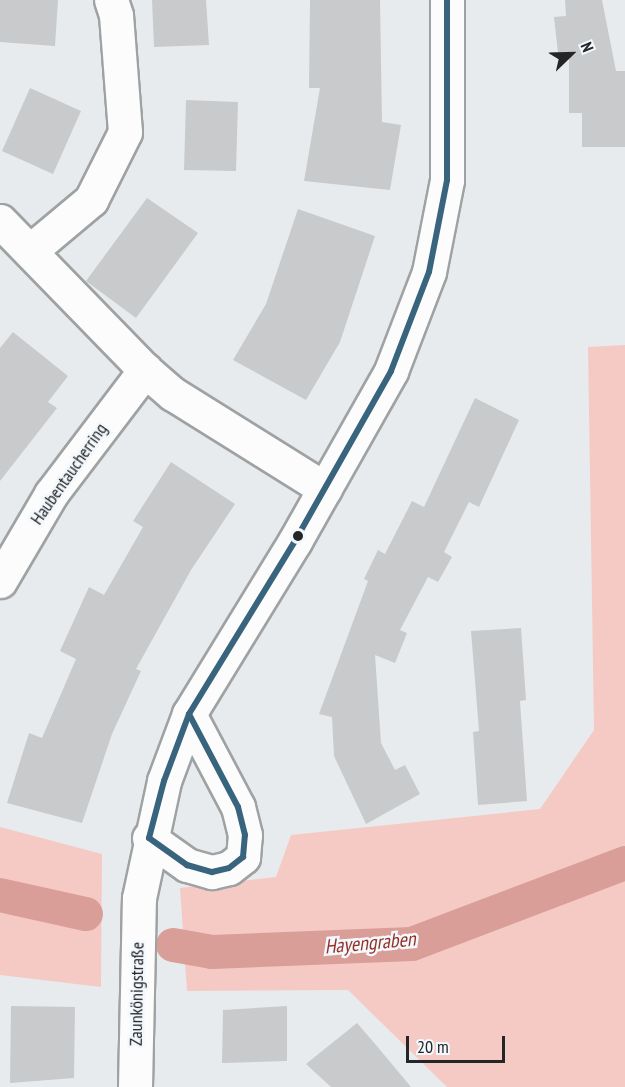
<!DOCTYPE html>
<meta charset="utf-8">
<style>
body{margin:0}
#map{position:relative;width:625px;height:1087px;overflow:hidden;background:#e8ebed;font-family:"PT Sans Narrow",sans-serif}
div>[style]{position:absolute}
.green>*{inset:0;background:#f5cac4}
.water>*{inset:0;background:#d99e97}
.canal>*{height:34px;margin:-17px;padding:0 17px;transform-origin:17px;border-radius:17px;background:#d99e97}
.building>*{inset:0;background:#c8cacc}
.roads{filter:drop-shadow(2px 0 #9fa2a3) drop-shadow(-2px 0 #9fa2a3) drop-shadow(0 2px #9fa2a3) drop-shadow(0 -2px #9fa2a3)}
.minor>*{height:33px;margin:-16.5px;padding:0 16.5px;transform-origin:16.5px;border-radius:16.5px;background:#fcfcfc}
.bus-1>*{height:6px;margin:-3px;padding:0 3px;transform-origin:3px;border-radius:3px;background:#38647d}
.dots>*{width:16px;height:16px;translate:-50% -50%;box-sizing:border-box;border:3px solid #f3f8fd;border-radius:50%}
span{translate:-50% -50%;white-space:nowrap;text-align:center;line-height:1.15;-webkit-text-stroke:5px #f3f8fd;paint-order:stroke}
.street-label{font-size:18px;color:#232527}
.water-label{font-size:20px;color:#953027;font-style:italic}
.north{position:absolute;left:541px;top:24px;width:60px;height:60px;-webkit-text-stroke:4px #f3f8fd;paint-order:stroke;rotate:67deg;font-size:16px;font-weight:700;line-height:24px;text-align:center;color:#232527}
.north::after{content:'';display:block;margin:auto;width:21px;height:27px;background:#232527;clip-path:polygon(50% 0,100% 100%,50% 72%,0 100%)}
.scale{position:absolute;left:406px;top:1036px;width:99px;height:27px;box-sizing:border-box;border:3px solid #232527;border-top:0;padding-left:8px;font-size:18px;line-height:21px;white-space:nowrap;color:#232527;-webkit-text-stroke:4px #f3f8fd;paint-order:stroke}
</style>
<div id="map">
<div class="green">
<i style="clip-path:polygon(625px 345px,625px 1087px,447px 1087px,348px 990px,187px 991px,180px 888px,276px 877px,291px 835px,540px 809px,594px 730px,588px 347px)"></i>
<i style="clip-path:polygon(0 827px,102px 854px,101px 987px,0 975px,0 910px,66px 912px,64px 903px,0 885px)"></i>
</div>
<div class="water">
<i style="clip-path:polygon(0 885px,64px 904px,66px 912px,0 910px)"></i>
</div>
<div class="canal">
<i style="left:0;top:895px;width:88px;rotate:12.5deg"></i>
<i style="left:173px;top:945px;width:40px;rotate:10deg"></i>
<i style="left:212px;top:952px;width:200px;rotate:-2.3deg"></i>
<i style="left:412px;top:944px;width:228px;rotate:-20.8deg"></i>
</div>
<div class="building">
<i style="clip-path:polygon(0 0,58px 0,55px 46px,0 42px)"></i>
<i style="clip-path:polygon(152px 0,206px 0,209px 45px,154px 47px)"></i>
<i style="clip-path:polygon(310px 0,380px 0,382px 122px,401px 125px,390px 190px,304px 181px,320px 88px,309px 88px)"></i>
<i style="clip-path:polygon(565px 0,602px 0,616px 71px,625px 71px,625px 147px,582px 147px,582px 113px,569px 113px,569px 52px,558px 53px,554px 17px,566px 16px)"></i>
<i style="clip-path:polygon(30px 88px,81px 111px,53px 174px,2px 151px)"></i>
<i style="clip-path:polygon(186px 100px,238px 102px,236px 171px,184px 170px)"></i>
<i style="clip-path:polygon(147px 198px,198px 233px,136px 318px,86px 281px)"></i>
<i style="clip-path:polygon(298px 209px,375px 236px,340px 342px,306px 400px,233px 360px,266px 304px)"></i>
<i style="clip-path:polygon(13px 332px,68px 376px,48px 402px,57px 408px,0 481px,0 348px)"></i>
<i style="clip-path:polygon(475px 398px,519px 420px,479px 507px,469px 502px,444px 552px,452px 557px,438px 582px,428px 577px,400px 630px,407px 633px,395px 663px,375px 655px,381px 743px,395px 770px,405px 765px,420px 794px,366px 824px,334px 756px,332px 717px,319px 714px,368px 581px,364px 579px,378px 550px,385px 554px,412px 501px,424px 507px)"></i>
<i style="clip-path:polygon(171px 462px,235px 504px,191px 570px,136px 669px,141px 671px,112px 734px,82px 823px,7px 803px,29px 733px,42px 738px,76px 659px,60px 651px,89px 587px,104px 595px,143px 527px,133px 521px)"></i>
<i style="clip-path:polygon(521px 628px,526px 700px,520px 701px,527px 801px,478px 805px,473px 732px,479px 731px,471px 631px)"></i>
<i style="clip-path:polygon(11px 1006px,75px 1007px,74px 1078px,10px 1083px)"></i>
<i style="clip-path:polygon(287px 1006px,287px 1061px,222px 1063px,223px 1010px)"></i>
<i style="clip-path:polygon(357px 1023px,376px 1045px,411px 1087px,331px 1087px,306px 1064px)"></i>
</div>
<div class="roads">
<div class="minor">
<i style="left:0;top:221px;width:208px;rotate:45.8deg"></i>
<i style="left:145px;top:370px;width:37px;rotate:41deg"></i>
<i style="left:173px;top:394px;width:179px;rotate:32deg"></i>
<i style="left:30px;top:251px;width:80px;rotate:-39.9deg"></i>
<i style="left:91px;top:200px;width:76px;rotate:-63.4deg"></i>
<i style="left:125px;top:132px;width:117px;rotate:-94.4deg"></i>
<i style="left:116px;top:15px;width:16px;rotate:-108deg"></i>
<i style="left:0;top:581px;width:101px;rotate:-59.6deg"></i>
<i style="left:51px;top:494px;width:156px;rotate:-52.8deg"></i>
<i style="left:149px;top:838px;width:47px;rotate:35.4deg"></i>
<i style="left:187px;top:865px;width:26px;rotate:16deg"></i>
<i style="left:212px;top:872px;width:17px;rotate:-13deg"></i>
<i style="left:229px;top:868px;width:18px;rotate:-38deg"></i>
<i style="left:243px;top:857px;width:22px;rotate:-85deg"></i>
<i style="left:245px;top:835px;width:29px;rotate:-104deg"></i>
<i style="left:238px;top:807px;width:105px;rotate:-117.8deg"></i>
<i style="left:135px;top:1087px;width:189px;rotate:-88.8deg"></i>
<i style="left:139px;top:898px;width:120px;rotate:-77.9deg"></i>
<i style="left:164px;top:781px;width:72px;rotate:-69.5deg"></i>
<i style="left:189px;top:714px;width:203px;rotate:-58.5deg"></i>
<i style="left:295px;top:541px;width:195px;rotate:-60.5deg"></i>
<i style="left:391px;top:371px;width:106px;rotate:-69deg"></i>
<i style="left:429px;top:272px;width:94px;rotate:-78.9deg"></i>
<i style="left:447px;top:180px;width:180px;rotate:-90deg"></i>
</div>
</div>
<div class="bus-1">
<i style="left:149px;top:838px;width:59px;rotate:-75.3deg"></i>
<i style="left:164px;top:781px;width:72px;rotate:-69.5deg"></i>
<i style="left:189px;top:714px;width:203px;rotate:-58.5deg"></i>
<i style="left:295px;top:541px;width:195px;rotate:-60.5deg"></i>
<i style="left:391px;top:371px;width:106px;rotate:-69deg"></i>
<i style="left:429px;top:272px;width:94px;rotate:-78.9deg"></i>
<i style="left:447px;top:180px;width:180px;rotate:-90deg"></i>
<i style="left:149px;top:838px;width:47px;rotate:35.4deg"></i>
<i style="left:187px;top:865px;width:26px;rotate:16deg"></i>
<i style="left:212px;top:872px;width:17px;rotate:-13deg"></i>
<i style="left:229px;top:868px;width:18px;rotate:-38deg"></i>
<i style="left:243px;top:857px;width:22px;rotate:-85deg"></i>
<i style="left:245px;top:835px;width:29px;rotate:-104deg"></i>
<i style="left:238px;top:807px;width:105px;rotate:-117.8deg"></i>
</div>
<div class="dots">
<i style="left:298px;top:536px;background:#232527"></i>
</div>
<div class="street-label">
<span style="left:69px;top:474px;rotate:-55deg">Haubentaucherring</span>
<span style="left:137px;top:994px;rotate:-89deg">Zaunkönigstraße</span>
</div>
<div class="water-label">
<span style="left:370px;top:943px;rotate:-5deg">Hayengraben</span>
</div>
<div class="north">N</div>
<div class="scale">20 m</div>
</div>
